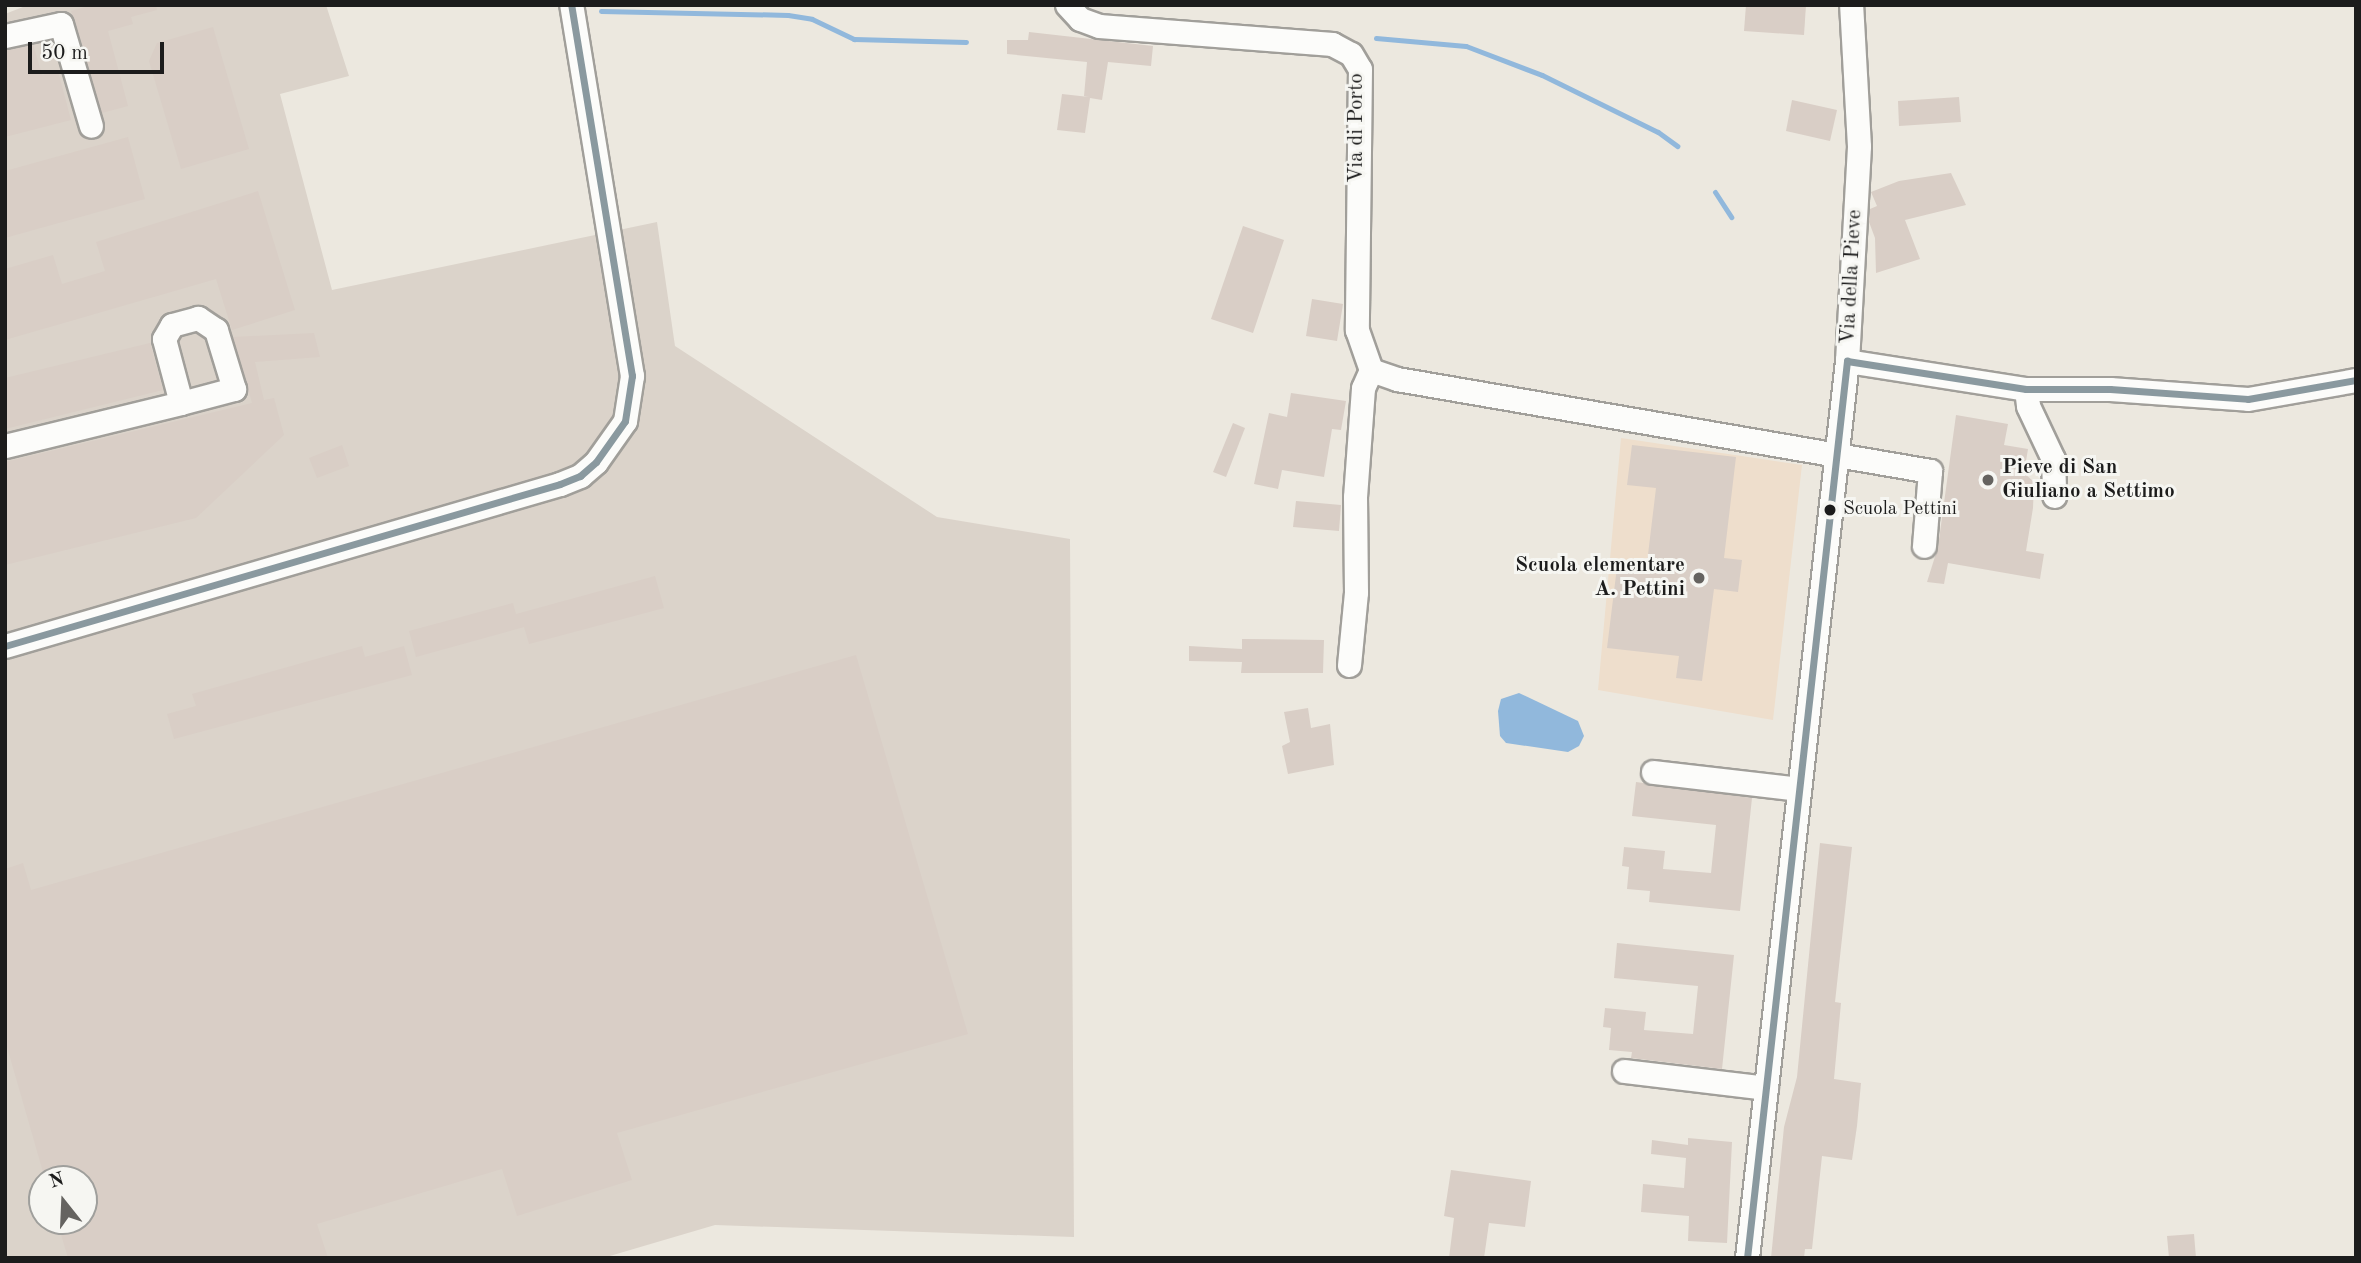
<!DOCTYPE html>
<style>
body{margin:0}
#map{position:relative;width:2361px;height:1263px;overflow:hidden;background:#ece8df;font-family:"Old Standard TT",serif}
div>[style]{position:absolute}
.built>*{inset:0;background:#eedecc}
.industrial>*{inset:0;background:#dbd3ca}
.water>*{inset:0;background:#91b8dc}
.stream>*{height:5px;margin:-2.5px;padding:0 2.5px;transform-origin:2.5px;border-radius:2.5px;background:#91b8dc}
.building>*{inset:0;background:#d9cec6}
.roads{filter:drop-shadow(2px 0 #a19f9a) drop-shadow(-2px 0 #a19f9a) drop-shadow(0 2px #a19f9a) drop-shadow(0 -2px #a19f9a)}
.minor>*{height:23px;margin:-11.5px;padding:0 11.5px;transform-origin:11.5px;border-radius:11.5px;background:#fcfcfa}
.bus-1>*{height:7px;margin:-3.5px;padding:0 3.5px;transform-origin:3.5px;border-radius:3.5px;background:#8a999f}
.dots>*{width:19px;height:19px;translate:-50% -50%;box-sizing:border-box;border:4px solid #f6f6f2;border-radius:50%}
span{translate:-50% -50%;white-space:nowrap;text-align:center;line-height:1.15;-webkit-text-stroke:6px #f6f6f2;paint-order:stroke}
.bus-label{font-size:19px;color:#1c1c1c}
.left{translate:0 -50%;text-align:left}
.street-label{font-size:21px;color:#1c1c1c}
.poi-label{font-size:21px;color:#1c1c1c;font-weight:700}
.right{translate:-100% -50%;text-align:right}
.frame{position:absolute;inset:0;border:7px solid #1c1c1c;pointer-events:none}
.north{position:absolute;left:28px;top:1165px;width:70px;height:70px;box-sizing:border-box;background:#f6f6f2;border:2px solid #9f9f9c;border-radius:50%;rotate:342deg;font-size:19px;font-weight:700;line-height:28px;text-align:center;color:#1c1c1c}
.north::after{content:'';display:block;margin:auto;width:24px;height:32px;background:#656360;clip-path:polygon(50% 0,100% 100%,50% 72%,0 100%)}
.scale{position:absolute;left:28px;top:42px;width:136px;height:32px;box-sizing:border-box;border:4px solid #1c1c1c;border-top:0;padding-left:9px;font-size:21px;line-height:24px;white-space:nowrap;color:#1c1c1c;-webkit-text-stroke:5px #f6f6f2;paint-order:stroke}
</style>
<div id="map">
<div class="built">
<i style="clip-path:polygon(1621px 438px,1802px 465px,1773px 720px,1598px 690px)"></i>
</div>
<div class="industrial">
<i style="clip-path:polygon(evenodd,28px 5px,326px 5px,349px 76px,280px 94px,332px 290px,657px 222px,675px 346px,937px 517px,1070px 539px,1074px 1237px,715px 1225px,603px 1258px,5px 1258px,5px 14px,28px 5px,42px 1179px,84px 1179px,84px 1221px,42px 1221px,42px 1179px)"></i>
</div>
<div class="water">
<i style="clip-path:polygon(1519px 693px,1578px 721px,1584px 736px,1579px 746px,1568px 752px,1506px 743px,1500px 736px,1498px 711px,1501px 699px)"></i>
</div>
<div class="stream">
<i style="left:601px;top:11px;width:187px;rotate:1.2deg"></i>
<i style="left:788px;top:15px;width:24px;rotate:9deg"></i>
<i style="left:812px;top:19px;width:47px;rotate:25.5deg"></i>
<i style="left:854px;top:39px;width:112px;rotate:1.5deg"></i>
<i style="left:1376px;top:38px;width:90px;rotate:5.1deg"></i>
<i style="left:1466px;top:46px;width:81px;rotate:20.9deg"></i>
<i style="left:1542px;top:75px;width:129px;rotate:26.2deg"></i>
<i style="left:1658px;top:132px;width:24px;rotate:36deg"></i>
<i style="left:1715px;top:192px;width:30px;rotate:57deg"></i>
</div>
<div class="building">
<i style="clip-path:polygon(92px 5px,156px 5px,157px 10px,131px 17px,133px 24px,108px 31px,128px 106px,102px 113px,71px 11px)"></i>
<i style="clip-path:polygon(1746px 5px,1806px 5px,1804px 35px,1744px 31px)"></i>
<i style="clip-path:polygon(213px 27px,249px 149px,181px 169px,149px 61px,157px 43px)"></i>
<i style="clip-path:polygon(1029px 32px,1153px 46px,1151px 66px,1108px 62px,1102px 100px,1090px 98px,1085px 133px,1057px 130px,1062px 94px,1089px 97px,1084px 96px,1087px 62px,1007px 54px,1007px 40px,1028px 40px)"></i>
<i style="clip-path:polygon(33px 44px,42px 75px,58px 71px,71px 120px,5px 137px,5px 51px)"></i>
<i style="clip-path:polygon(1959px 97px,1961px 122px,1899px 126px,1898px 101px)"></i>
<i style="clip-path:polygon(1792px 100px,1837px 110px,1830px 141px,1786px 131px)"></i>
<i style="clip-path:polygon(128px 137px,145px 199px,5px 238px,5px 171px)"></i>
<i style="clip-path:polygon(1951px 173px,1966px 205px,1905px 220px,1920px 259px,1876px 273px,1875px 238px,1869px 222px,1870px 209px,1877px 206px,1871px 192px,1899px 181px)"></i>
<i style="clip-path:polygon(258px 191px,295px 310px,232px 330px,216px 279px,5px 340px,5px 269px,53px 255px,62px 284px,105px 271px,96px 242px)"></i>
<i style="clip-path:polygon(1243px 226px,1284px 240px,1253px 333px,1211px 319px)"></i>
<i style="clip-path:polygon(1312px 299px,1343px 304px,1337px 341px,1306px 336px)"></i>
<i style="clip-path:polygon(314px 333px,320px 357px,255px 362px,264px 400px,274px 398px,284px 435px,196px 518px,5px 565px,5px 462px,252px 403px,233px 337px)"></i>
<i style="clip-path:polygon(150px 343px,163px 390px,5px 429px,5px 378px)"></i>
<i style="clip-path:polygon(1291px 393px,1346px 401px,1341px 430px,1332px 429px,1324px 477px,1282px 470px,1278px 489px,1254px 484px,1269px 413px,1287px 417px)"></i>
<i style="clip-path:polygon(1956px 415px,2008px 424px,2004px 445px,2028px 449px,2024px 473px,2034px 482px,2033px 508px,2026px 551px,2044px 554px,2040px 579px,1948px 563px,1944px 584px,1927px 582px,1938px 547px)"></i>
<i style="clip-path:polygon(1233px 423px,1245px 428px,1226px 477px,1213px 472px)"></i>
<i style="clip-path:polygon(342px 445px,349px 466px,317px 478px,309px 458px)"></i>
<i style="clip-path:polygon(1632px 445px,1736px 457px,1724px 558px,1742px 560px,1738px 592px,1714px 589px,1702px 681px,1676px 678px,1679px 656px,1607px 648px,1618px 559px,1647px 563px,1656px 488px,1627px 485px)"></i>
<i style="clip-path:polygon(1296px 501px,1341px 505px,1339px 531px,1293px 527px)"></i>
<i style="clip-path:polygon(655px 576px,664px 608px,529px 644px,524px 627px,416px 657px,409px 631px,513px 603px,516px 614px)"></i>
<i style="clip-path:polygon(1242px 639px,1324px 640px,1323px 673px,1241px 673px,1242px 662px,1189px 661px,1189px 646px,1242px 649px)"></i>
<i style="clip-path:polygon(362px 646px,365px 657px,404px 646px,412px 675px,174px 739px,167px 714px,196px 706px,192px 694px)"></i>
<i style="clip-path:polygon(856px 655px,968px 1034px,617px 1133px,632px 1180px,517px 1216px,502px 1169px,317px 1224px,328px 1258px,68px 1258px,57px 1221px,84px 1221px,84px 1179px,45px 1179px,5px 1040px,5px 869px,23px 863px,31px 890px)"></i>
<i style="clip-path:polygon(1308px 708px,1311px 728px,1330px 724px,1334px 765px,1288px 774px,1282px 746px,1290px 742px,1284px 712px)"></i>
<i style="clip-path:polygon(1636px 782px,1752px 798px,1740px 911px,1649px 902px,1650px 891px,1627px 889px,1629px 867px,1622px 866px,1624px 847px,1665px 851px,1663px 869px,1711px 873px,1716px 825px,1632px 816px)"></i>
<i style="clip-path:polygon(1820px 843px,1852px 847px,1835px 1002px,1841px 1003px,1834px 1079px,1861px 1083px,1857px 1126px,1852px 1160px,1822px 1156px,1812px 1249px,1805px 1249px,1804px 1258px,1771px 1258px,1784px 1127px,1797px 1077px)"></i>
<i style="clip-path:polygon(1617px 943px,1734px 955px,1722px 1069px,1631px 1058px,1632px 1052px,1609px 1050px,1611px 1028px,1603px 1027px,1605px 1008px,1646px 1012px,1644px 1030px,1693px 1034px,1698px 986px,1614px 978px)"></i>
<i style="clip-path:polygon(1688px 1138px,1732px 1142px,1727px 1243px,1688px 1241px,1689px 1216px,1641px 1212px,1643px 1184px,1684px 1188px,1686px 1158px,1651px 1154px,1652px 1140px,1688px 1145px)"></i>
<i style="clip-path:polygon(1451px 1170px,1531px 1181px,1525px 1227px,1489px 1223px,1484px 1258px,1449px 1258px,1454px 1218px,1444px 1216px)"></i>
<i style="clip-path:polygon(2194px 1234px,2196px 1258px,2169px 1258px,2167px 1236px)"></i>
</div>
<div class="roads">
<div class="minor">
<i style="left:1067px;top:5px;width:19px;rotate:47deg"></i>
<i style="left:1080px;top:19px;width:20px;rotate:20deg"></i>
<i style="left:1099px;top:26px;width:234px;rotate:4.4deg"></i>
<i style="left:1332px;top:44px;width:21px;rotate:28deg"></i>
<i style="left:1351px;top:54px;width:17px;rotate:59deg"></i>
<i style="left:1360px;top:69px;width:261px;rotate:90.7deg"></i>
<i style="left:1357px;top:330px;width:42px;rotate:70.7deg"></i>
<i style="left:1371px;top:370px;width:28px;rotate:19deg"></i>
<i style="left:1397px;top:379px;width:541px;rotate:9.79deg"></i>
<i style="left:1930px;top:471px;width:75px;rotate:94.6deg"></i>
<i style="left:5px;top:36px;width:57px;rotate:-12.1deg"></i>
<i style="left:61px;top:24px;width:106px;rotate:73.6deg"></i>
<i style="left:1847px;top:361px;width:181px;rotate:8.9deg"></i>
<i style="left:2026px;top:389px;width:84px"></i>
<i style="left:2110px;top:389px;width:138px;rotate:4.1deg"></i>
<i style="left:2248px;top:399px;width:110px;rotate:-10deg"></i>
<i style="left:2026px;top:389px;width:17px;rotate:83deg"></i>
<i style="left:2028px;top:406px;width:59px;rotate:64.7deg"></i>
<i style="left:2053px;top:459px;width:37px;rotate:88deg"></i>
<i style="left:5px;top:446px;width:181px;rotate:-13.7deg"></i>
<i style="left:181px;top:403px;width:55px;rotate:-14.8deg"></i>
<i style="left:234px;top:389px;width:62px;rotate:-107deg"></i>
<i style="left:216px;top:330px;width:22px;rotate:-146deg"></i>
<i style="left:198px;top:318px;width:27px;rotate:165deg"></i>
<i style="left:172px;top:325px;width:16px;rotate:120deg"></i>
<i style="left:164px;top:339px;width:66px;rotate:75.1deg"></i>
<i style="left:5px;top:646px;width:578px;rotate:-16.27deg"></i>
<i style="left:560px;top:484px;width:22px;rotate:-22deg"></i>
<i style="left:580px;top:476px;width:21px;rotate:-41deg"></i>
<i style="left:596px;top:462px;width:50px;rotate:-54.7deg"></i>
<i style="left:625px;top:421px;width:46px;rotate:-81.2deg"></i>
<i style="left:632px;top:376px;width:376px;rotate:-99.3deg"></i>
<i style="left:1349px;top:665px;width:73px;rotate:-84.5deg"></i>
<i style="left:1356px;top:592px;width:95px;rotate:-90.6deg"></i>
<i style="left:1355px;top:497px;width:109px;rotate:-85.8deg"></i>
<i style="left:1363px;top:388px;width:20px;rotate:-66deg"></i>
<i style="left:1653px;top:772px;width:147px;rotate:6.6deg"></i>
<i style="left:1624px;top:1071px;width:143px;rotate:6.8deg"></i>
<i style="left:1747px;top:1258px;width:903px;rotate:-83.64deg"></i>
<i style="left:1847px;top:361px;width:215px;rotate:-86.8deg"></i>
<i style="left:1859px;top:146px;width:141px;rotate:-93.2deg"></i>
</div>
</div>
<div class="bus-1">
<i style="left:1847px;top:361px;width:181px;rotate:8.9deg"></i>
<i style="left:2026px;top:389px;width:84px"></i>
<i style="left:2110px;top:389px;width:138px;rotate:4.1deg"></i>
<i style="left:2248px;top:399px;width:110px;rotate:-10deg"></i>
<i style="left:5px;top:646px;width:578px;rotate:-16.27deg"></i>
<i style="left:560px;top:484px;width:22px;rotate:-22deg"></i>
<i style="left:580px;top:476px;width:21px;rotate:-41deg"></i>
<i style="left:596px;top:462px;width:50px;rotate:-54.7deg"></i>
<i style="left:625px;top:421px;width:46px;rotate:-81.2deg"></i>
<i style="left:632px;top:376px;width:376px;rotate:-99.3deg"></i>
<i style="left:1747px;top:1258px;width:903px;rotate:-83.64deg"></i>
</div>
<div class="dots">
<i style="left:1988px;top:480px;background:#656360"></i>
<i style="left:1830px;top:510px;background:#1c1c1c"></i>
<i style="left:1699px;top:578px;background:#656360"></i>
</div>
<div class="bus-label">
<span class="left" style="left:1843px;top:510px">Scuola Pettini</span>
</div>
<div class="street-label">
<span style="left:1357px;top:128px;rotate:-90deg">Via di Porto</span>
<span style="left:1852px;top:277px;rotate:-87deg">Via della Pieve</span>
</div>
<div class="poi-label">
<span class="left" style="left:2002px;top:480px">Pieve di San<br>Giuliano a Settimo</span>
<span class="right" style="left:1685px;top:578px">Scuola elementare<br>A. Pettini</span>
</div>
<div class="frame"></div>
<div class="north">N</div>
<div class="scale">50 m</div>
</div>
